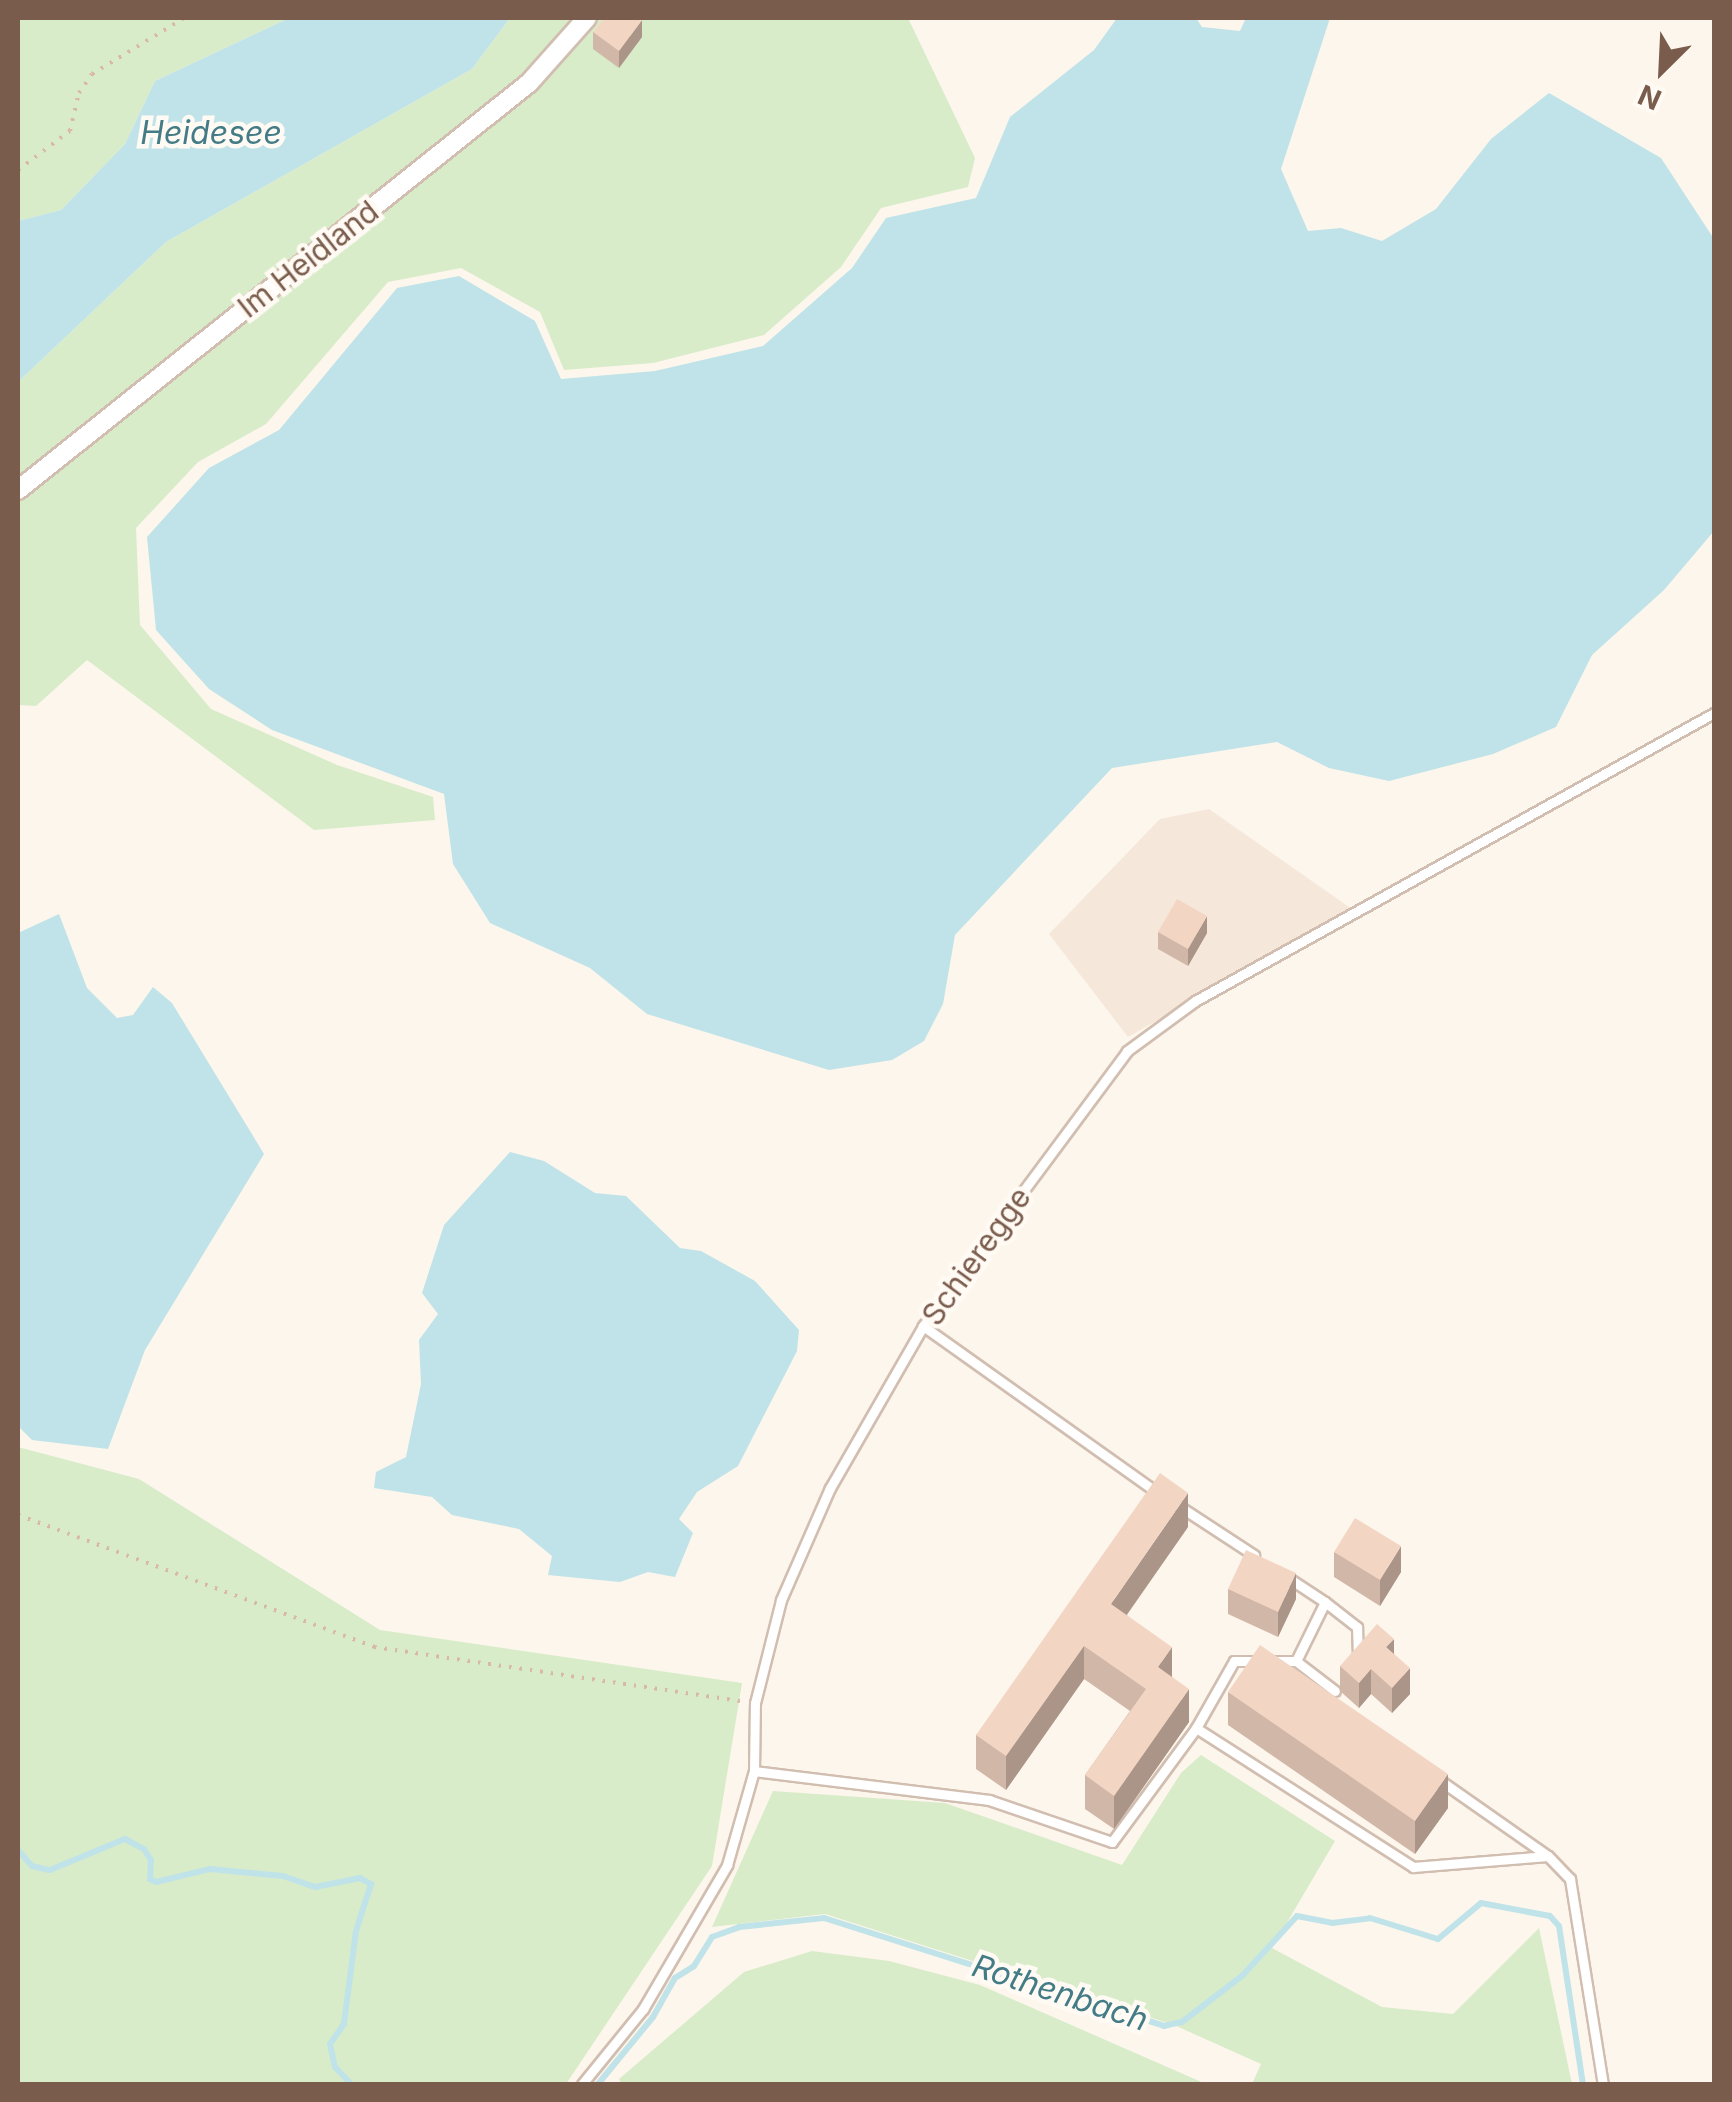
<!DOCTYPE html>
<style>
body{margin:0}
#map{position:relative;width:1732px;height:2102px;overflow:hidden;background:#fdf6ec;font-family:Inter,sans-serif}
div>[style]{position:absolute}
.residential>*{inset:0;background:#f5e8da}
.green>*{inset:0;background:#d8ecc9}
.water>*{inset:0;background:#bfe3e8}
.stream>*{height:6px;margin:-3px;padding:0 3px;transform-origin:3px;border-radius:3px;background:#bfe3e8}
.path>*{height:4px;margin-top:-2px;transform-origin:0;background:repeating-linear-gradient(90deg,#d9b8a5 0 2.5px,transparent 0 10.5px)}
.roads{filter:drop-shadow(2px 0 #d1beb0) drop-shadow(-2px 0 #d1beb0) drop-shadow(0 2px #d1beb0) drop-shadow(0 -2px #d1beb0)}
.service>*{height:9px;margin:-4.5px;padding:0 4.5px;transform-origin:4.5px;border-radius:4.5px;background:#fff}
.minor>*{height:18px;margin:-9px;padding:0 9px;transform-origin:9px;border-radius:9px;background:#fff}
.wall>*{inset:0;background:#d1b7a8}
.shaded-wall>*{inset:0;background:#aa9588}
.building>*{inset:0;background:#f3d5c3}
span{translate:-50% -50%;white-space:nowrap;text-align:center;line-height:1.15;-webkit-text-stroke:9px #fffaf3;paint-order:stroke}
.street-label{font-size:30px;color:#7a5c4d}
.water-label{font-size:32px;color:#437c86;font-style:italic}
.frame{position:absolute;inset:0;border:20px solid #7a5c4d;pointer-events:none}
.north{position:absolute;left:1612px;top:20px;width:100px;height:100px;-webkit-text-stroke:8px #fffaf3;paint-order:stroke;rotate:204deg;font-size:28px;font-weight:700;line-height:40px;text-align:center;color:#7a5c4d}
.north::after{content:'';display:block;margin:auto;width:35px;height:45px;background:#7a5c4d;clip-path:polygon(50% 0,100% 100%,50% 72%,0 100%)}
</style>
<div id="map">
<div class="residential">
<i style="clip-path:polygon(1209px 809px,1352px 909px,1128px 1037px,1049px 934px,1160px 819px)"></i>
</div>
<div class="green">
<i style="clip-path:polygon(18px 18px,289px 18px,155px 81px,125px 144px,61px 210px,18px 221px)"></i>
<i style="clip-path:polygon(510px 18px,908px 18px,975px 158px,968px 187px,881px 208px,841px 267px,764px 335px,653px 363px,564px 370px,540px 312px,461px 268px,388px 282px,266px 424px,198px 462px,136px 528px,140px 625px,211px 709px,337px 765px,433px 797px,435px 820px,314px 830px,87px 660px,36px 706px,18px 705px,18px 382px,166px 242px,472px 69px)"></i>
<i style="clip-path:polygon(18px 1447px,139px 1479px,380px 1630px,742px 1683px,712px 1866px,566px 2084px,18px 2084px)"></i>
<i style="clip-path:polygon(1201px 1755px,1335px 1841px,1272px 1948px,1382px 2007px,1453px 2014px,1539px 1928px,1572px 2084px,1252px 2084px,1261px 2064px,1174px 2025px,825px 1914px,712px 1927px,773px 1791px,945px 1803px,1122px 1865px,1181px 1773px)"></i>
<i style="clip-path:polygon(812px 1951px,889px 1961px,980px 1985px,1206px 2084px,621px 2084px,619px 2079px,744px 1972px)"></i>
</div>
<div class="water">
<i style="clip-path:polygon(289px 18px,510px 18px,472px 69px,166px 242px,18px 382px,18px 221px,61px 210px,125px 144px,155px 81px)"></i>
<i style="clip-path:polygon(1117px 18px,1196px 18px,1202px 27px,1240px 31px,1246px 18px,1330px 18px,1281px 169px,1308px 231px,1341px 228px,1382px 241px,1436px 209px,1491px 139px,1549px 93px,1661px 158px,1714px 239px,1714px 531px,1664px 590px,1592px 655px,1556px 727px,1493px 754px,1389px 781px,1329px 768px,1277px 742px,1112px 768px,955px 935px,943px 1004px,924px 1041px,892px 1060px,829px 1070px,647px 1014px,590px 968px,490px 923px,453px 864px,444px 794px,272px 730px,209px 689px,156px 630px,147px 537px,209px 468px,279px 430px,397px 288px,459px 276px,535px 321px,561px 379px,655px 371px,763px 346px,852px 268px,886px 218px,976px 198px,1010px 117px,1094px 50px)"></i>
<i style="clip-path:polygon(59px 914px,87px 988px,117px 1018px,133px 1015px,153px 987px,172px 1003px,264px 1154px,145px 1350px,108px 1449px,32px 1440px,18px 1426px,18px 933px)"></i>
<i style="clip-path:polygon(510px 1152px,544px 1161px,595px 1193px,626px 1196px,680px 1248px,701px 1251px,755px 1281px,799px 1330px,797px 1351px,738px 1466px,697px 1492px,679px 1519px,693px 1533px,675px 1577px,648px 1572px,620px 1582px,548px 1575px,552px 1556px,519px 1529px,452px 1515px,432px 1497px,374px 1488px,376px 1472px,406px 1457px,421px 1384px,419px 1340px,438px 1314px,422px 1293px,444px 1225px)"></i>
</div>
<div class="stream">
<i style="left:18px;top:1850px;width:21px;rotate:49deg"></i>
<i style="left:32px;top:1866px;width:18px;rotate:13deg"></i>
<i style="left:50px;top:1870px;width:81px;rotate:-22.5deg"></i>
<i style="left:125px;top:1839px;width:21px;rotate:28deg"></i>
<i style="left:144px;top:1849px;width:13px;rotate:58deg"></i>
<i style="left:151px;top:1860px;width:19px;rotate:93deg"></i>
<i style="left:150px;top:1879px;width:7px;rotate:27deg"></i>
<i style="left:156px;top:1882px;width:56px;rotate:-13.5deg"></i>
<i style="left:210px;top:1869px;width:73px;rotate:5.5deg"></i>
<i style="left:283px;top:1876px;width:34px;rotate:19deg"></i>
<i style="left:315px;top:1887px;width:46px;rotate:-11.3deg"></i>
<i style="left:360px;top:1878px;width:13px;rotate:29deg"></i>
<i style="left:371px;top:1884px;width:49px;rotate:107.7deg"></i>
<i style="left:356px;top:1931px;width:94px;rotate:97.4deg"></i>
<i style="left:344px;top:2024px;width:24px;rotate:125deg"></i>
<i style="left:330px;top:2044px;width:24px;rotate:78deg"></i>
<i style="left:335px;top:2067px;width:23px;rotate:47deg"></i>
<i style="left:598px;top:2084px;width:87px;rotate:-50.6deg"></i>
<i style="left:653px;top:2017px;width:45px;rotate:-60.6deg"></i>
<i style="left:675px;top:1978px;width:22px;rotate:-32deg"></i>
<i style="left:694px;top:1966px;width:34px;rotate:-58deg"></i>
<i style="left:712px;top:1937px;width:29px;rotate:-20deg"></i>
<i style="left:739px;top:1927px;width:85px;rotate:-6deg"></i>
<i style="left:824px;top:1918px;width:357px;rotate:17.6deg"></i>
<i style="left:1164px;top:2026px;width:18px;rotate:-13deg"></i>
<i style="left:1182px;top:2022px;width:76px;rotate:-37.5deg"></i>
<i style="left:1242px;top:1976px;width:81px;rotate:-47.5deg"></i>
<i style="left:1297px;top:1916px;width:36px;rotate:11deg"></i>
<i style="left:1332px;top:1923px;width:38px;rotate:-7deg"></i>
<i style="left:1370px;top:1918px;width:71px;rotate:17.2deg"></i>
<i style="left:1438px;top:1939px;width:56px;rotate:-39.9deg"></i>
<i style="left:1481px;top:1903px;width:70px;rotate:10.7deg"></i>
<i style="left:1550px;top:1916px;width:13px;rotate:48deg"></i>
<i style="left:1559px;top:1926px;width:160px;rotate:81.4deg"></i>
</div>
<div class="path">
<i style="left:18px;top:170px;width:65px;rotate:-36.9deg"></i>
<i style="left:70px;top:131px;width:39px;rotate:-77deg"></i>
<i style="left:79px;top:93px;width:23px;rotate:-56deg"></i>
<i style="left:92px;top:74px;width:108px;rotate:-31.3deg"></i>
<i style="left:18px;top:1515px;width:380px;rotate:20.3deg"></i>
<i style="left:374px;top:1647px;width:370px;rotate:8.4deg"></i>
</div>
<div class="roads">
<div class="service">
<i style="left:923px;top:1326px;width:287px;rotate:35.4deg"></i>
<i style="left:1179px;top:1506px;width:90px;rotate:33.2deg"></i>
<i style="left:1287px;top:1577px;width:45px;rotate:33.3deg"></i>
<i style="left:1325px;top:1602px;width:66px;rotate:116.2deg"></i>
<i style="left:1325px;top:1602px;width:41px;rotate:38deg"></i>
<i style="left:1357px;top:1627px;width:26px;rotate:88deg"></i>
<i style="left:1272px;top:1661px;width:24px"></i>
<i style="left:1296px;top:1661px;width:49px;rotate:37.6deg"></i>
<i style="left:1196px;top:1728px;width:258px;rotate:32.6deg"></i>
<i style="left:1413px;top:1867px;width:135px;rotate:-4.7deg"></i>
<i style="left:1548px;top:1856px;width:32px;rotate:46deg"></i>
<i style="left:1570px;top:1879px;width:208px;rotate:80.9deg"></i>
<i style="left:754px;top:1771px;width:237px;rotate:7deg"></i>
<i style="left:989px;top:1800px;width:130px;rotate:18.9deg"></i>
<i style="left:1112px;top:1842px;width:142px;rotate:-53.6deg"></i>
<i style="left:1196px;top:1728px;width:77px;rotate:-60.4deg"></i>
<i style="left:1234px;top:1661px;width:22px"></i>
<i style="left:1438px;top:1779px;width:134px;rotate:35deg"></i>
<i style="left:582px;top:2084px;width:97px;rotate:-50.9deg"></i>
<i style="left:643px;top:2009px;width:167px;rotate:-59.7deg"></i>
<i style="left:727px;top:1865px;width:98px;rotate:-74deg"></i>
<i style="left:754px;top:1771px;width:68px;rotate:-89.2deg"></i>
<i style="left:755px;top:1703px;width:106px;rotate:-75.8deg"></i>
<i style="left:781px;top:1600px;width:122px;rotate:-66.4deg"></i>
<i style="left:830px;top:1488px;width:187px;rotate:-60.1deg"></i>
<i style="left:923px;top:1326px;width:342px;rotate:-53.4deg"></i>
<i style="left:1127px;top:1051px;width:84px;rotate:-36.3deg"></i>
<i style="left:1195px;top:1001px;width:594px;rotate:-29.03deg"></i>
</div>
<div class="minor">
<i style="left:18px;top:490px;width:653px;rotate:-38.54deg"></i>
<i style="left:529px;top:83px;width:87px;rotate:-48.3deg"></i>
</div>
</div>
<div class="wall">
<i style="clip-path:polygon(593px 32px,642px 37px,619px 68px,593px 49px)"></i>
<i style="clip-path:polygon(1158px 932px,1207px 933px,1188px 966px,1158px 949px)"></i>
<i style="clip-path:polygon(1188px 1527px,1127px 1615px,1172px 1676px,1189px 1722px,1114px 1829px,1085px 1809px,1085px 1775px,1130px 1711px,1084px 1679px,1006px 1790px,976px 1769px,976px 1735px)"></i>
<i style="clip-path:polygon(1334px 1552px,1401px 1572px,1380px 1606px,1334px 1577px)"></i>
<i style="clip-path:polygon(1228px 1589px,1296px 1599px,1278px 1637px,1228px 1614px)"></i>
<i style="clip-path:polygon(1394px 1654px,1410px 1694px,1392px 1713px,1371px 1694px,1359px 1708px,1340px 1691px,1340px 1666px)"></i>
<i style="clip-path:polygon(1228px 1692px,1448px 1808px,1415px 1854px,1228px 1725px)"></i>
</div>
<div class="shaded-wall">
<i style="clip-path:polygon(642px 20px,642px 37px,619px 68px,619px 51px)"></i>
<i style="clip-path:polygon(1207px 916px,1207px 933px,1188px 966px,1188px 949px)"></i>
<i style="clip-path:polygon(1188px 1493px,1188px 1527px,1111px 1637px,1111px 1604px)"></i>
<i style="clip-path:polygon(1401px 1546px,1401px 1572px,1380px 1606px,1380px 1580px)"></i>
<i style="clip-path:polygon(1296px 1573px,1296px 1599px,1278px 1637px,1278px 1612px)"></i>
<i style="clip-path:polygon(1394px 1639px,1394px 1664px,1386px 1647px)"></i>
<i style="clip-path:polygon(1084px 1646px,1084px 1679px,1006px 1790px,1006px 1756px)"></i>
<i style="clip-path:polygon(1172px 1647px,1172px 1680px,1158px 1667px)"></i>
<i style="clip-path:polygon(1410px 1668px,1410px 1694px,1392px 1713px,1392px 1688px)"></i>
<i style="clip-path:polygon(1371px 1669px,1371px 1694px,1359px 1708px,1359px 1683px)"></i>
<i style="clip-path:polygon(1189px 1689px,1189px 1722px,1114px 1829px,1114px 1796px)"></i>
<i style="clip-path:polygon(1448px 1774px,1448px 1808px,1415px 1854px,1415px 1821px)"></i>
</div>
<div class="building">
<i style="clip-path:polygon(604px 18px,639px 18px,642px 20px,619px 51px,593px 32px)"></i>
<i style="clip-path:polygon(1177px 899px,1207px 916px,1188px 949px,1158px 932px)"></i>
<i style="clip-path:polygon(1160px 1473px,1188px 1493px,1111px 1604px,1172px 1647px,1158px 1667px,1189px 1689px,1114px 1796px,1085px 1775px,1146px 1689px,1084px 1646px,1006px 1756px,976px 1735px)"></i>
<i style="clip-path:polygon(1355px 1518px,1401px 1546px,1380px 1580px,1334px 1552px)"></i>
<i style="clip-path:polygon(1246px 1550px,1296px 1573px,1278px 1612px,1228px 1589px)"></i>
<i style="clip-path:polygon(1377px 1624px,1394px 1639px,1386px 1647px,1410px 1668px,1392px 1688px,1371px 1669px,1359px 1683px,1340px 1666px)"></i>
<i style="clip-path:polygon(1260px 1645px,1448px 1774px,1415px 1821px,1228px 1692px)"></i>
</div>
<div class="street-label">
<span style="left:308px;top:259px;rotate:-38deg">Im Heidland</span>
<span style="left:976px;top:1256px;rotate:-54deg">Schieregge</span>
</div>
<div class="water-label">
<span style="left:211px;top:133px">Heidesee</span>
<span style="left:1060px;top:1993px;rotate:18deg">Rothenbach</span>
</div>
<div class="frame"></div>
<div class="north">N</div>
</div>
